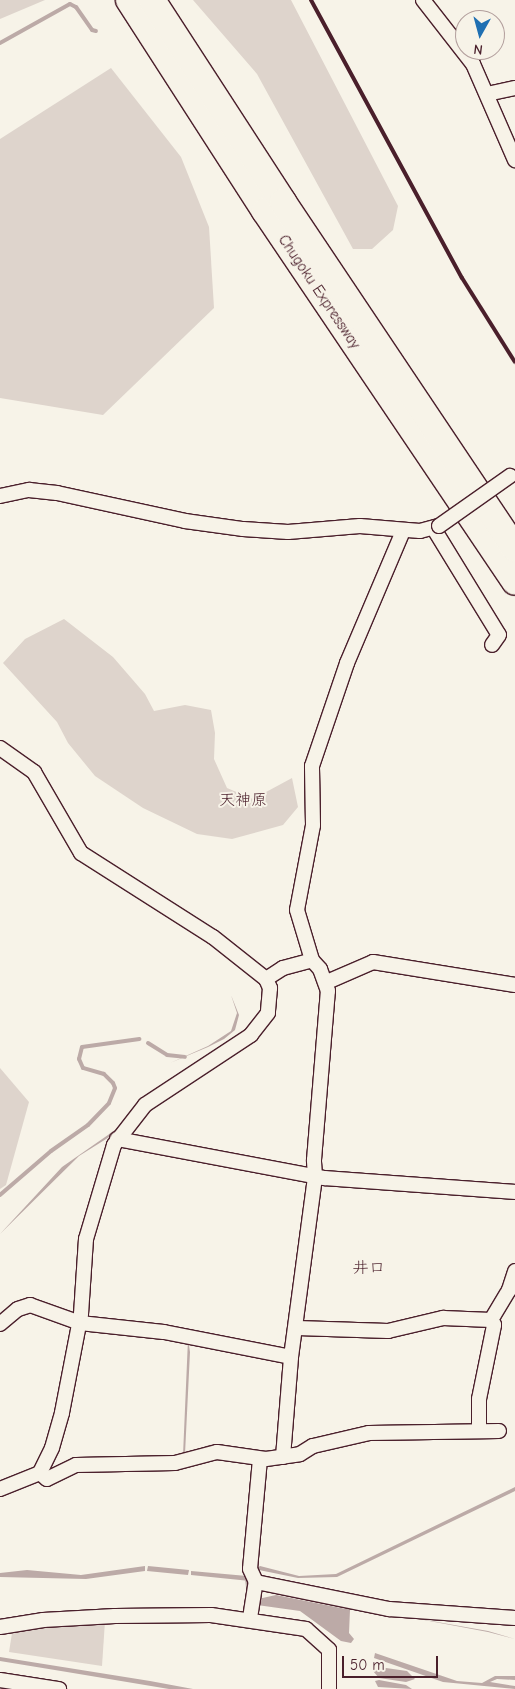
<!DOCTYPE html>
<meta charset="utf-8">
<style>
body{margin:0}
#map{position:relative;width:515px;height:1689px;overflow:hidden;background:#f7f3e8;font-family:"Comic Neue","Klee One",sans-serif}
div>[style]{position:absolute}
.green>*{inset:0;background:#ded4cc}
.water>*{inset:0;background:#bcaaa7}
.stream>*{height:4px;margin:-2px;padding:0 2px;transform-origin:2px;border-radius:2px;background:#bcaaa7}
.roads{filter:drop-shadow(1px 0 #4a1f2b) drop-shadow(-1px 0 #4a1f2b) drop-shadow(0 1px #4a1f2b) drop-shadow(0 -1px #4a1f2b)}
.minor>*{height:14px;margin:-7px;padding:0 7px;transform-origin:7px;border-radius:7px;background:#f7f3e8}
.motorway>*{height:26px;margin:-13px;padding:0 13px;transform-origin:13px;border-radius:13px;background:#f7f3e8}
.rail>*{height:4px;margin:-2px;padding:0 2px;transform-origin:2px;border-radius:2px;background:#4a1f2b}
.bridges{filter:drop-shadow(1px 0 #4a1f2b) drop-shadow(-1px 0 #4a1f2b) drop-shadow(0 1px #4a1f2b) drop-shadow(0 -1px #4a1f2b)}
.minor-bridge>*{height:14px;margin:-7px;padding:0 7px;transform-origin:7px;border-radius:7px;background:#f7f3e8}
span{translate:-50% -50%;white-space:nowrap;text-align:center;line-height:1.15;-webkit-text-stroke:4px #f7f3e8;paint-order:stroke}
.street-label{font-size:15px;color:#4a1f2b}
.neighbourhood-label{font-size:16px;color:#4a1f2b}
.north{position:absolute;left:455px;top:10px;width:50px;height:50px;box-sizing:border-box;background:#f7f3e8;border:1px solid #b29e9c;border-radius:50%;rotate:187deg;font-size:14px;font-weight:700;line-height:20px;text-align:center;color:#4a1f2b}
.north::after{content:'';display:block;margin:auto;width:18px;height:22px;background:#1f6fb2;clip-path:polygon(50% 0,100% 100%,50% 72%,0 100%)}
.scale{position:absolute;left:342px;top:1656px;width:96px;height:22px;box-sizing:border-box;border:2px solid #4a1f2b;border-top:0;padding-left:6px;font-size:15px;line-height:18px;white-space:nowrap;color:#4a1f2b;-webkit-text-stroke:4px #f7f3e8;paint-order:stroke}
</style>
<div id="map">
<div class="green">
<i style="clip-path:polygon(0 0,45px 0,0 19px)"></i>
<i style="clip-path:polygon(193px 0,291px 0,398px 206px,393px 230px,372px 249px,353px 249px,257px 74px)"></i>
<i style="clip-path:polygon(111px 68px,181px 157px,209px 227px,214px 308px,103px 415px,0 398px,0 139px)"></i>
<i style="clip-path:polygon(64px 619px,113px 657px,145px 694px,154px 711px,185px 705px,211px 710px,215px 733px,214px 759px,227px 788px,253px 799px,292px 778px,298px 807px,283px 825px,232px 839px,197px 834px,143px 808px,95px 776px,68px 743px,57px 722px,3px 663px,25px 639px)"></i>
<i style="clip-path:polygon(0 1068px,29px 1102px,6px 1185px,0 1189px)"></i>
<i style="clip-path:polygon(105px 1621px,102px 1666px,9px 1652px,13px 1627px)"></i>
</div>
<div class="water">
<i style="clip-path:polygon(231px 995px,239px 1015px,235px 1030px,224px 1039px,208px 1047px,170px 1063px,208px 1046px,231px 1031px,237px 1013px)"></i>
<i style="clip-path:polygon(138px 1101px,114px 1138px,78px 1270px,83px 1227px,114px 1134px,79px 1156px,0 1234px,62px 1167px,118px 1128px)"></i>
<i style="clip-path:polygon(188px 1339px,190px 1352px,185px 1454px,209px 1445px,223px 1444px,223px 1446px,184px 1458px,129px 1458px,183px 1455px)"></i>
<i style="clip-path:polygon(515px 1487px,515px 1491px,337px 1577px,298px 1578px,259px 1570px,250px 1581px,191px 1575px,191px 1571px,247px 1576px,260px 1566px,299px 1576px,336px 1574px)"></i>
<i style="clip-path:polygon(145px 1566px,145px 1571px,86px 1579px,0 1577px,0 1573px,27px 1570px,81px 1575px)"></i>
<i style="clip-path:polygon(148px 1566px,189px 1570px,188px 1575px,147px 1571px)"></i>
<i style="clip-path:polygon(276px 1595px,346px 1609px,354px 1607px,350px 1610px,349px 1633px,354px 1639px,351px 1643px,341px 1641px,300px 1611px,257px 1605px,258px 1599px)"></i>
<i style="clip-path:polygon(392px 1614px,488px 1631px,515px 1639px,488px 1632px)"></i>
<i style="clip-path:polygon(375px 1653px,457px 1681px,482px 1683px,495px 1676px,515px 1676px,515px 1680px,497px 1679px,490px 1682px,515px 1686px,515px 1689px,443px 1682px,374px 1658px)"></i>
<i style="clip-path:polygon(0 1657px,150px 1681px,193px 1689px,169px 1689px,67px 1672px,0 1661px)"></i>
<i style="clip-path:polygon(379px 1667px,407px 1671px,415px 1679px,406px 1682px,379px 1678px,373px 1671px)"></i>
<i style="clip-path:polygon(379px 1680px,406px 1685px,412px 1689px,378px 1687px,375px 1681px)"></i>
</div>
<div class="stream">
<i style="left:0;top:43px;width:80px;rotate:-29.1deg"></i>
<i style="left:70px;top:4px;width:7px;rotate:27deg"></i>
<i style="left:76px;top:7px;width:28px;rotate:55deg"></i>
<i style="left:92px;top:30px;width:4px;rotate:14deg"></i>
<i style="left:148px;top:1043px;width:22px;rotate:32deg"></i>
<i style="left:167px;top:1055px;width:18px;rotate:6deg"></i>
<i style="left:0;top:1195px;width:67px;rotate:-40.8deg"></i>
<i style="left:51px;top:1151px;width:45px;rotate:-35.1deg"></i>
<i style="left:88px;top:1125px;width:30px;rotate:-46deg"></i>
<i style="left:109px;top:1103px;width:16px;rotate:-68deg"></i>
<i style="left:115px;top:1088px;width:5px;rotate:-112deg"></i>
<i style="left:113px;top:1083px;width:13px;rotate:-135deg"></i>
<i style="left:104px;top:1074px;width:22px;rotate:-164deg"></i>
<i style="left:83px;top:1068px;width:10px;rotate:-114deg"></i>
<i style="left:79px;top:1059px;width:12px;rotate:-76deg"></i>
<i style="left:82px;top:1047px;width:58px;rotate:-8deg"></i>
<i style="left:247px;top:1578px;width:20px;rotate:84deg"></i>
</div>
<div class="roads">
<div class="minor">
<i style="left:423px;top:0;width:81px;rotate:52deg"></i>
<i style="left:473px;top:64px;width:105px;rotate:66.4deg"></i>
<i style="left:487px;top:94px;width:29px;rotate:-12deg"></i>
<i style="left:0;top:496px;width:30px;rotate:-12deg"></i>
<i style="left:29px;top:490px;width:28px;rotate:6deg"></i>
<i style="left:57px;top:493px;width:131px;rotate:12.3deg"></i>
<i style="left:185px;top:521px;width:59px;rotate:7.9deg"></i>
<i style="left:243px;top:529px;width:45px;rotate:3.8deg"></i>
<i style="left:288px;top:532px;width:72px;rotate:-4.8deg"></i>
<i style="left:360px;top:526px;width:60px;rotate:4.8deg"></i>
<i style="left:420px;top:531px;width:20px;rotate:-15deg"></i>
<i style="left:434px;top:529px;width:124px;rotate:58.5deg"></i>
<i style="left:499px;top:635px;width:12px;rotate:125deg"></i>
<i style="left:0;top:748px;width:42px;rotate:35.2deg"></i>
<i style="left:34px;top:772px;width:94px;rotate:59.9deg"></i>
<i style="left:81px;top:853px;width:156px;rotate:32.5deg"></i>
<i style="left:213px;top:937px;width:68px;rotate:38.4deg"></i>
<i style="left:266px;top:979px;width:10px;rotate:66deg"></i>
<i style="left:270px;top:988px;width:25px;rotate:95deg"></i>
<i style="left:268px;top:1013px;width:28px;rotate:128deg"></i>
<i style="left:251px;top:1035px;width:127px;rotate:146.6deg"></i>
<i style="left:145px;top:1105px;width:51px;rotate:127.8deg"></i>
<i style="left:114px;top:1145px;width:98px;rotate:106.6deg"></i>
<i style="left:86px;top:1239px;width:75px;rotate:93.8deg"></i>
<i style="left:81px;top:1314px;width:101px;rotate:100.9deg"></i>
<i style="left:62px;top:1413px;width:36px;rotate:106deg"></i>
<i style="left:52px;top:1448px;width:28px;rotate:116deg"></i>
<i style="left:40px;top:1473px;width:9px;rotate:41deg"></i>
<i style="left:47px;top:1479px;width:32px;rotate:-26deg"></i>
<i style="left:76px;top:1465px;width:99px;rotate:-1.2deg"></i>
<i style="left:175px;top:1463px;width:43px;rotate:-14.7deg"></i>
<i style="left:217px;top:1452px;width:49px;rotate:8.1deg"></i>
<i style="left:266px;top:1459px;width:34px;rotate:-8deg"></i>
<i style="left:300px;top:1454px;width:15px;rotate:-32deg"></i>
<i style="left:313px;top:1446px;width:57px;rotate:-13.1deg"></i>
<i style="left:369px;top:1433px;width:130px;rotate:-0.9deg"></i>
<i style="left:266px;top:979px;width:20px;rotate:-33deg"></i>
<i style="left:283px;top:968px;width:30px;rotate:-15deg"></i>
<i style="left:327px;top:982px;width:50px;rotate:-23.5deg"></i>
<i style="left:373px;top:962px;width:144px;rotate:9.2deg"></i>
<i style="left:117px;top:1139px;width:211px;rotate:10.7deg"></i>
<i style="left:324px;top:1178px;width:192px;rotate:4.2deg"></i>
<i style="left:0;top:1324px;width:23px;rotate:-40deg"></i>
<i style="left:18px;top:1309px;width:13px;rotate:-18deg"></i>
<i style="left:30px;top:1305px;width:53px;rotate:19.8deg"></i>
<i style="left:80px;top:1323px;width:84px;rotate:6.1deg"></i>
<i style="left:164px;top:1332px;width:129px;rotate:11.1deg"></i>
<i style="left:297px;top:1328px;width:91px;rotate:1.9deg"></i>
<i style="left:388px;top:1331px;width:57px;rotate:-13.3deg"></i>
<i style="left:443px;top:1318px;width:48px;rotate:2.4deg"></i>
<i style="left:491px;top:1320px;width:35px;rotate:-59deg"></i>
<i style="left:509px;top:1290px;width:20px;rotate:-72deg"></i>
<i style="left:479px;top:1429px;width:30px;rotate:-90deg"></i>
<i style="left:479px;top:1399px;width:76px;rotate:-78.5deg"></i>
<i style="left:494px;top:1325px;width:6px;rotate:-121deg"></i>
<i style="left:283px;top:1457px;width:100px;rotate:-85.4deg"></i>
<i style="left:291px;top:1357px;width:183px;rotate:-82.4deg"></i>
<i style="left:315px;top:1176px;width:16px;rotate:-94deg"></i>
<i style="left:314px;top:1160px;width:170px;rotate:-85.3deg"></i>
<i style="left:328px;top:991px;width:23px;rotate:-110deg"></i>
<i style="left:320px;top:969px;width:12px;rotate:-132deg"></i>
<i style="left:312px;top:960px;width:52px;rotate:-106.7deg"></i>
<i style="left:297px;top:910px;width:86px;rotate:-79.3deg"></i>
<i style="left:313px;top:825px;width:59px;rotate:-91deg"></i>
<i style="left:312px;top:766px;width:109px;rotate:-71.2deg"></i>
<i style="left:347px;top:663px;width:143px;rotate:-67deg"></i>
<i style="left:260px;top:1459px;width:110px;rotate:95.2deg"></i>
<i style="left:250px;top:1569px;width:14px;rotate:65deg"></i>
<i style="left:256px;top:1582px;width:136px;rotate:11.5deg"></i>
<i style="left:389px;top:1609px;width:126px;rotate:4.1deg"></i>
<i style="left:0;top:1489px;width:43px;rotate:-21.8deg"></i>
<i style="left:250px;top:1618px;width:36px;rotate:-81deg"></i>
<i style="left:0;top:1627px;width:44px;rotate:-9.2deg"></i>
<i style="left:43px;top:1620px;width:72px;rotate:-3.2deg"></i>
<i style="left:115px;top:1616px;width:96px;rotate:-0.6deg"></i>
<i style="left:211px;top:1615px;width:96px;rotate:8.4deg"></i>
<i style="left:306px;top:1629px;width:31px;rotate:42deg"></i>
<i style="left:329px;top:1650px;width:39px;rotate:90deg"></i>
<i style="left:0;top:1680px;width:60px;rotate:8.7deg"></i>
</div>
<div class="motorway">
<i style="left:129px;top:0;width:251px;rotate:57.2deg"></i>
<i style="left:265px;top:211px;width:447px;rotate:56deg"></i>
<i style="left:152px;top:0;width:241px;rotate:57deg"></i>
<i style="left:283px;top:202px;width:417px;rotate:56.2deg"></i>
</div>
</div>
<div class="rail">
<i style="left:311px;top:0;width:316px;rotate:61.5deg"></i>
<i style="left:462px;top:278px;width:99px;rotate:57.8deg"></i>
</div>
<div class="bridges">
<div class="minor-bridge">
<i style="left:439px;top:526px;width:87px;rotate:-35.2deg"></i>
</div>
</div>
<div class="street-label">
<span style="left:319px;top:292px;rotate:56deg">Chugoku Expressway</span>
</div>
<div class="neighbourhood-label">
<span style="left:243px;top:800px">天神原</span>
<span style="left:369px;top:1268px">井口</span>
</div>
<div class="north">N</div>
<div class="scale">50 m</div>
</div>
